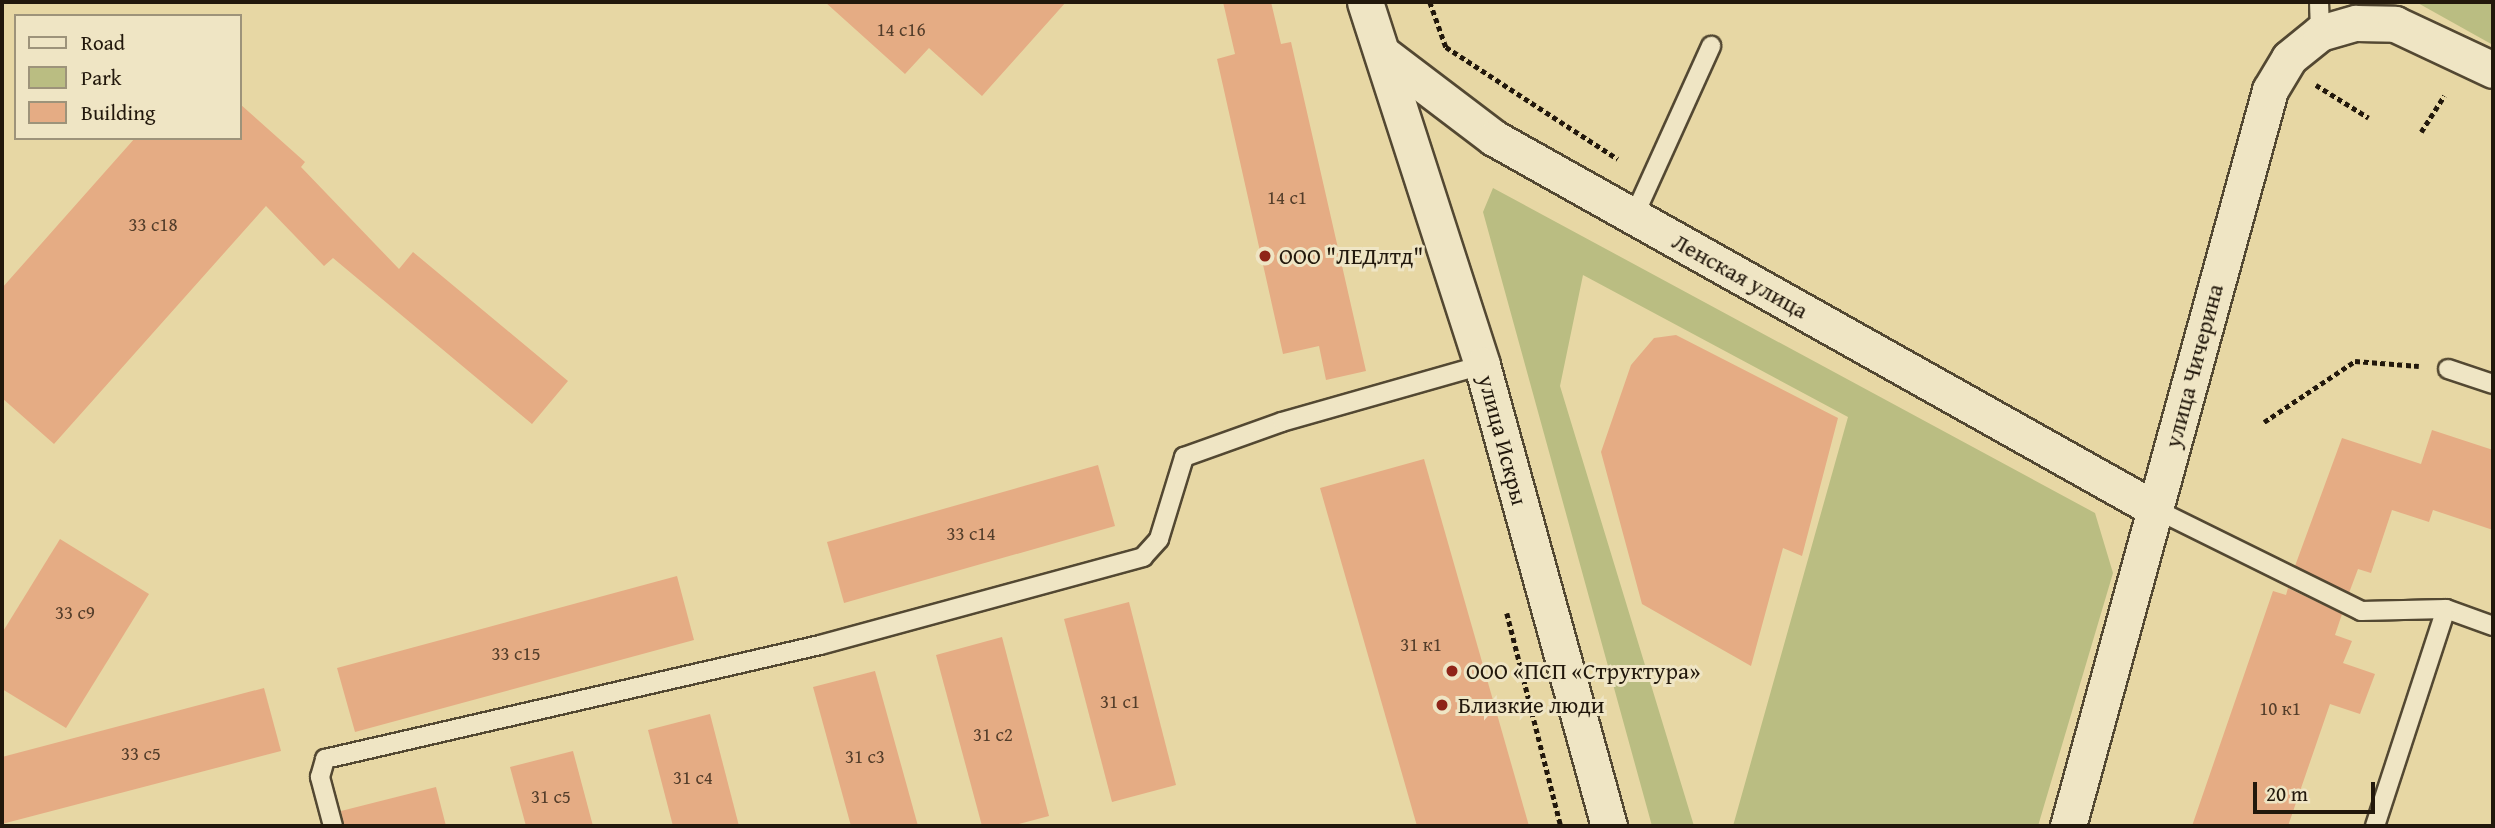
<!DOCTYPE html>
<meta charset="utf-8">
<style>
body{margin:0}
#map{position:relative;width:2495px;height:828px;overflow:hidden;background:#e7d7a4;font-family:"Gentium Book Plus",serif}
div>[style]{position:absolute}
.green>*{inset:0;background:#babd82}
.building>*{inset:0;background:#e5ac84}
.path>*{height:4.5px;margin-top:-2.25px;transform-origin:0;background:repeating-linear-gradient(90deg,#22180c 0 5px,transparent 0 8.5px)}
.roads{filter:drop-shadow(2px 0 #534832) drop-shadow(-2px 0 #534832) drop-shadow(0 2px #534832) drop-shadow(0 -2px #534832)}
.lane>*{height:18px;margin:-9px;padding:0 9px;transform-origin:9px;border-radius:9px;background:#efe5c4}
.street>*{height:35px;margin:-17.5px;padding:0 17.5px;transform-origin:17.5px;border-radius:17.5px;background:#efe5c4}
.dots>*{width:19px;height:19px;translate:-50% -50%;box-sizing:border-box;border:4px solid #efe5c4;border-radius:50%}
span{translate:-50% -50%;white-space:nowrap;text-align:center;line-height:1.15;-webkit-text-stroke:6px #efe5c4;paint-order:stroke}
.number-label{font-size:19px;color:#533d2a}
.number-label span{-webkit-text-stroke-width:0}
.poi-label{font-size:23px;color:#22180c}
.left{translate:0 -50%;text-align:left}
.street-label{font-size:23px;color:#22180c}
.frame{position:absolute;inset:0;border:4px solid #22180c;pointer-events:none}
.legend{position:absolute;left:14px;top:14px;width:228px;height:126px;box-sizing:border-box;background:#efe5c4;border:2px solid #9d937a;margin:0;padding:9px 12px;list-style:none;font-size:21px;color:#22180c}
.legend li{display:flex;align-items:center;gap:14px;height:35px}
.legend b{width:35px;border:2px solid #9d937a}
.scale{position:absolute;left:2253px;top:782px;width:122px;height:32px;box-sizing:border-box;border:4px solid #22180c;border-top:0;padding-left:9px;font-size:21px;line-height:24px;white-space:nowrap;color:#22180c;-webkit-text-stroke:5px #efe5c4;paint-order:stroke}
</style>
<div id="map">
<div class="green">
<i style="clip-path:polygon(2416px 2px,2493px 2px,2493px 45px)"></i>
<i style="clip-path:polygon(1493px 188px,2095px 513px,2113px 573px,2038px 826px,1733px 826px,1848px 417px,1583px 275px,1560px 386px,1694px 826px,1652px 826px,1483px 212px)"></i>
</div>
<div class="building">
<i style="clip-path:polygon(825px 2px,1066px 2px,982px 96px,929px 48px,905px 74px)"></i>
<i style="clip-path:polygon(1223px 2px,1271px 2px,1281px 44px,1291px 42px,1366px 371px,1326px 380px,1319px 346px,1283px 354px,1217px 59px,1235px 54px)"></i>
<i style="clip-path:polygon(240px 104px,305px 162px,301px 167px,399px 269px,413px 252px,568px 381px,532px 424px,333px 258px,324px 266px,266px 206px,54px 444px,2px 398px,2px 288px,135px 138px,240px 138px)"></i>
<i style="clip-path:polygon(1676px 335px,1838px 418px,1802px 556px,1783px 548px,1751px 666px,1642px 604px,1601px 452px,1631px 365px,1654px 338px)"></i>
<i style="clip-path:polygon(2432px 430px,2493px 450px,2493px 530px,2433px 510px,2429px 522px,2392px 510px,2371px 573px,2358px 569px,2349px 593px,2295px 566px,2342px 438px,2421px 464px)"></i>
<i style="clip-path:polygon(1424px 459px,1529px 826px,1417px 826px,1320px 488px)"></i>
<i style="clip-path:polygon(1098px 465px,1115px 526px,844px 603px,827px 542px)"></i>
<i style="clip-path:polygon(60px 539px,149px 594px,66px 728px,2px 689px,2px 633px)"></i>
<i style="clip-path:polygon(677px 576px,694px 640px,355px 732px,337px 668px)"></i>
<i style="clip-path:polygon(2288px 588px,2342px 614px,2335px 635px,2352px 641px,2343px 663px,2375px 674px,2360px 714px,2330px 704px,2288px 826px,2192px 826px,2273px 591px,2286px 595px)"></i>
<i style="clip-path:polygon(1129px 602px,1176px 785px,1112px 802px,1064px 619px)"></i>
<i style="clip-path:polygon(1002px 637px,1049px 816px,1011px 826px,982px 826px,936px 655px)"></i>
<i style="clip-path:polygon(875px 671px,918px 826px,851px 826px,813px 687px)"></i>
<i style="clip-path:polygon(264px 688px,281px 751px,2px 824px,2px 757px)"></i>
<i style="clip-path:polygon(710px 714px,739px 826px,673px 826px,648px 730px)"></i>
<i style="clip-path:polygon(573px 751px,593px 826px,526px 826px,510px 767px)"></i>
<i style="clip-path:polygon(436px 787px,446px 826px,344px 826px,341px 811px)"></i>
</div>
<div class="path">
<i style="left:1430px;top:2px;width:48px;rotate:70.4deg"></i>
<i style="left:1446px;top:47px;width:205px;rotate:33.1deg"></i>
<i style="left:2316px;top:85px;width:62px;rotate:31.9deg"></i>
<i style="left:2421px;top:132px;width:43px;rotate:-57.4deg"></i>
<i style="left:2264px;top:422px;width:110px;rotate:-33.8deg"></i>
<i style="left:2355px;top:361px;width:64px;rotate:4.5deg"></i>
<i style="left:1507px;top:613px;width:220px;rotate:75.8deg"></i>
</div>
<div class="roads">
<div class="lane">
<i style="left:2319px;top:2px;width:31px;rotate:88deg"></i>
<i style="left:1634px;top:216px;width:187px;rotate:-65.6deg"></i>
<i style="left:2448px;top:369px;width:47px;rotate:18.4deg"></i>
<i style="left:2155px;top:509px;width:230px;rotate:26.3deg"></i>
<i style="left:2361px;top:611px;width:85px;rotate:-1.3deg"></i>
<i style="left:2446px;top:609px;width:50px;rotate:19.9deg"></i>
<i style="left:333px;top:826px;width:51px;rotate:-104.9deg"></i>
<i style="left:320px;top:777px;width:19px;rotate:-74deg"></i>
<i style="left:325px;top:759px;width:508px;rotate:-12.97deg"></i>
<i style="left:820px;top:645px;width:335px;rotate:-15.2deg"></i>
<i style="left:1143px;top:557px;width:24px;rotate:-48deg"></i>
<i style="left:1159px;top:539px;width:86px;rotate:-73deg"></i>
<i style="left:1184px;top:457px;width:104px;rotate:-19.7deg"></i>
<i style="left:1282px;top:422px;width:208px;rotate:-15.9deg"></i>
<i style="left:2375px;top:826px;width:228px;rotate:-71.9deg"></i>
</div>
<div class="street">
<i style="left:1365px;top:2px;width:381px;rotate:72.1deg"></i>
<i style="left:1482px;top:365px;width:478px;rotate:74.6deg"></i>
<i style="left:1386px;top:56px;width:136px;rotate:37.2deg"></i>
<i style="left:1494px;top:138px;width:758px;rotate:29.3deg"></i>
<i style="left:2068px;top:826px;width:763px;rotate:-74.65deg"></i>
<i style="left:2270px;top:90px;width:37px;rotate:-59deg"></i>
<i style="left:2289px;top:58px;width:40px;rotate:-39deg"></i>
<i style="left:2320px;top:33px;width:37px;rotate:-16deg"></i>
<i style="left:2356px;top:23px;width:39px;rotate:1deg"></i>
<i style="left:2395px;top:24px;width:108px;rotate:25.1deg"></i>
</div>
</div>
<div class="dots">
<i style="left:1265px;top:256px;background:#8f2418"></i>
<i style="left:1452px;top:671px;background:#8f2418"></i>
<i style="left:1442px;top:705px;background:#8f2418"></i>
</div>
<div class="number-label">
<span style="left:901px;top:30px">14 с16</span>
<span style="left:1287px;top:198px">14 с1</span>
<span style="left:153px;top:225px">33 с18</span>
<span style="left:971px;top:534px">33 с14</span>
<span style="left:75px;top:613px">33 с9</span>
<span style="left:1421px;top:645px">31 к1</span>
<span style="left:516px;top:654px">33 с15</span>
<span style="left:1120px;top:702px">31 с1</span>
<span style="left:2280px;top:709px">10 к1</span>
<span style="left:993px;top:735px">31 с2</span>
<span style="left:141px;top:754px">33 с5</span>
<span style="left:865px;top:757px">31 с3</span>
<span style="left:693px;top:778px">31 с4</span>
<span style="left:551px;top:797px">31 с5</span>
</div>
<div class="poi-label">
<span class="left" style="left:1279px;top:256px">ООО "ЛЕДлтд"</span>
<span class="left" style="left:1466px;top:671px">ООО «ПСП «Структура»</span>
<span class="left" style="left:1458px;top:705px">Близкие люди</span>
</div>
<div class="street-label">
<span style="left:1740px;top:276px;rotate:29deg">Ленская улица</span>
<span style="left:2194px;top:366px;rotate:-75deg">улица Чичерина</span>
<span style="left:1503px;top:440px;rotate:75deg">улица Искры</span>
</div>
<div class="frame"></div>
<ul class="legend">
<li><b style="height:9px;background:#efe5c4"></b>Road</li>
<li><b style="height:19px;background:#babd82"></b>Park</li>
<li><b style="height:19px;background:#e5ac84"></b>Building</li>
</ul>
<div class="scale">20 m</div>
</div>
